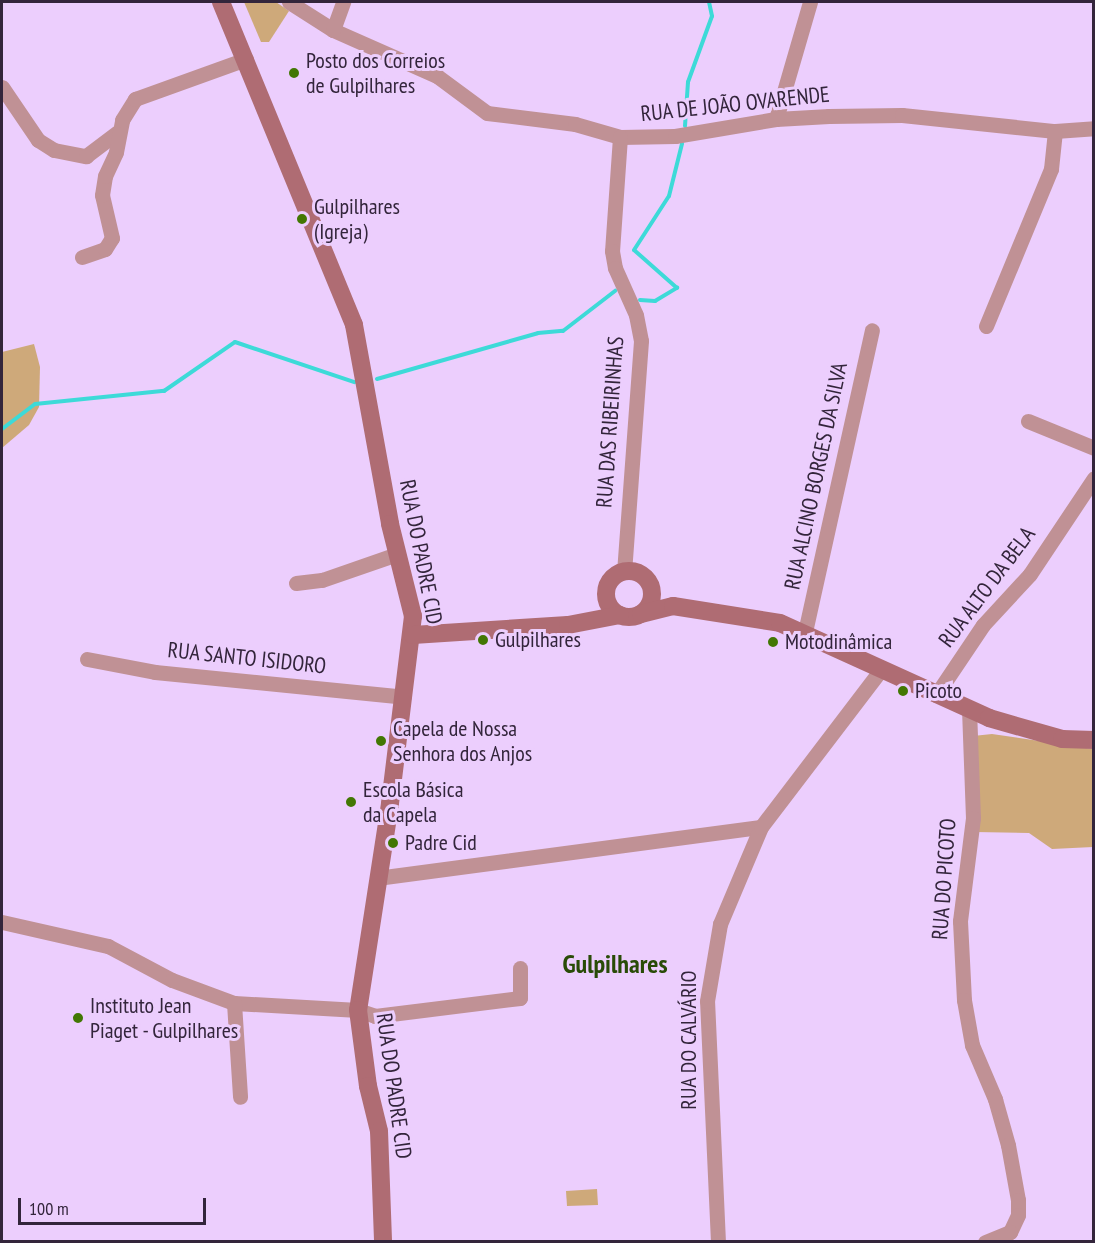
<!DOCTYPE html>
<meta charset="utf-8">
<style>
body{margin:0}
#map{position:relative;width:1095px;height:1243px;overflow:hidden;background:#eccefd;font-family:"PT Sans Narrow",sans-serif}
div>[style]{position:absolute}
.green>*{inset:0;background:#cea97a}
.stream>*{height:4px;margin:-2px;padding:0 2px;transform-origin:2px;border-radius:2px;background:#3ddad8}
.street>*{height:15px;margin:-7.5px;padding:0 7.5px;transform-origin:7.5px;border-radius:7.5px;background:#c09195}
.secondary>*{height:18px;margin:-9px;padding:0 9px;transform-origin:9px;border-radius:9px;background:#af6c73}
.secondary>.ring{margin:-9px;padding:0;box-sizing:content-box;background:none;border:18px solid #af6c73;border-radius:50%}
.dots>*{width:16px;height:16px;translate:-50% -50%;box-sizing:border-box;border:3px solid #eccefd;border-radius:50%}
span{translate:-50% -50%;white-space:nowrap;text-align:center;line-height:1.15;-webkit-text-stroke:6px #eccefd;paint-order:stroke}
.poi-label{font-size:22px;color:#33253b}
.left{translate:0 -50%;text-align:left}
.street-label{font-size:22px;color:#33253b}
.quarter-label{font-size:26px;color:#294b07;font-weight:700}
.frame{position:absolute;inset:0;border:3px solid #33253b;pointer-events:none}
.scale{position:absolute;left:18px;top:1198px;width:188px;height:27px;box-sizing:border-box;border:3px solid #33253b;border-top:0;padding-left:8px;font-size:18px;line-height:21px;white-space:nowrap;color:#33253b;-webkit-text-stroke:4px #eccefd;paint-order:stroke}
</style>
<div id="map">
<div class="green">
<i style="clip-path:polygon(244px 2px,276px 2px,289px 11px,269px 42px,261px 42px)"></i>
<i style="clip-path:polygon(34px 344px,40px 367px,39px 407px,29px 425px,2px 448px,2px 352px)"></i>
<i style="clip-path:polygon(992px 734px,1093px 749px,1093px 847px,1052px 849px,1029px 833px,975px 832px,973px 736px)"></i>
<i style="clip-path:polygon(597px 1189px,598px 1205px,567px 1206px,566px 1191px)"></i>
</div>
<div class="stream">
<i style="left:685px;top:126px;width:44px;rotate:-86.1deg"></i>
<i style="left:688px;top:82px;width:70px;rotate:-70deg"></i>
<i style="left:712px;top:16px;width:14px;rotate:-102deg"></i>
<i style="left:640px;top:300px;width:15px;rotate:4deg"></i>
<i style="left:655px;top:301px;width:26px;rotate:-31deg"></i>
<i style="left:677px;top:288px;width:57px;rotate:-138.5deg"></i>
<i style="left:634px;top:250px;width:64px;rotate:-57.1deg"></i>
<i style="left:669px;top:196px;width:54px;rotate:-76deg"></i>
<i style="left:377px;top:379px;width:167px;rotate:-15.9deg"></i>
<i style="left:538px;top:333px;width:25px;rotate:-5deg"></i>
<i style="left:563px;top:331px;width:66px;rotate:-37.6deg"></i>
<i style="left:2px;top:429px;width:41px;rotate:-37.1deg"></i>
<i style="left:35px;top:404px;width:130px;rotate:-5.8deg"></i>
<i style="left:164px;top:391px;width:86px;rotate:-34.6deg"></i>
<i style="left:235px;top:342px;width:126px;rotate:18.6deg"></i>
</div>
<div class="street">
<i style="left:289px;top:2px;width:52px;rotate:32.5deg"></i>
<i style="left:333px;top:30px;width:114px;rotate:23.9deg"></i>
<i style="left:437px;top:76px;width:62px;rotate:36.5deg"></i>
<i style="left:487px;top:113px;width:89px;rotate:7.1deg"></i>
<i style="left:575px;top:124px;width:47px;rotate:16.1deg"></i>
<i style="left:620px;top:137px;width:55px;rotate:-1deg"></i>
<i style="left:675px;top:136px;width:102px;rotate:-9.6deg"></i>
<i style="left:776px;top:119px;width:53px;rotate:-3.2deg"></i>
<i style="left:829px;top:116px;width:73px;rotate:-0.8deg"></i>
<i style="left:902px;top:115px;width:154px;rotate:6deg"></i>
<i style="left:1055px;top:131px;width:39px;rotate:-4deg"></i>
<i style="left:333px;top:30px;width:30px;rotate:-70deg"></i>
<i style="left:2px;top:87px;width:64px;rotate:55.8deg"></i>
<i style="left:38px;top:140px;width:19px;rotate:32deg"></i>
<i style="left:54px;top:150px;width:33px;rotate:11deg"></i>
<i style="left:86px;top:156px;width:39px;rotate:-37deg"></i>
<i style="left:776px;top:119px;width:122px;rotate:-73.8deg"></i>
<i style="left:620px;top:137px;width:114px;rotate:94deg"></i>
<i style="left:612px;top:251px;width:17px;rotate:80deg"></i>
<i style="left:615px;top:268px;width:51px;rotate:65.9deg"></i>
<i style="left:636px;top:315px;width:26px;rotate:79deg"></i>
<i style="left:641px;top:341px;width:231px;rotate:94.2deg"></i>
<i style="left:82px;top:257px;width:24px;rotate:-19deg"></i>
<i style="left:105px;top:249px;width:13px;rotate:-58deg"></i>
<i style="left:112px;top:238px;width:44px;rotate:-103.1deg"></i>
<i style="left:102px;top:195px;width:19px;rotate:-81deg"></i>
<i style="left:105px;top:176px;width:26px;rotate:-65deg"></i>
<i style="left:116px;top:152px;width:33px;rotate:-79deg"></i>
<i style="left:122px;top:120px;width:25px;rotate:-58deg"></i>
<i style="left:135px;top:99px;width:118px;rotate:-19.8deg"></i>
<i style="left:986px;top:326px;width:170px;rotate:-67.5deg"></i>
<i style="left:1051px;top:169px;width:38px;rotate:-84deg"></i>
<i style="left:1028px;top:421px;width:71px;rotate:22.2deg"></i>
<i style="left:296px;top:583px;width:26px;rotate:-7deg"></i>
<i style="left:322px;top:580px;width:79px;rotate:-19.1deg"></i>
<i style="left:805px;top:632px;width:309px;rotate:-77.5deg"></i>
<i style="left:87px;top:659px;width:69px;rotate:10.8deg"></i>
<i style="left:155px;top:672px;width:250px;rotate:5.7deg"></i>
<i style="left:936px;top:695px;width:84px;rotate:-56.1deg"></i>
<i style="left:983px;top:625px;width:69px;rotate:-47.3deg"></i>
<i style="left:1030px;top:574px;width:115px;rotate:-56.3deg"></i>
<i style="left:969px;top:709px;width:109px;rotate:87.9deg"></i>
<i style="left:973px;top:818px;width:104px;rotate:97.2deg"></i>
<i style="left:960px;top:921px;width:79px;rotate:87.1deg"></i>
<i style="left:964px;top:1000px;width:46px;rotate:79.9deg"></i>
<i style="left:972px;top:1045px;width:59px;rotate:66.9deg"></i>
<i style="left:995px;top:1099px;width:48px;rotate:74.2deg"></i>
<i style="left:1008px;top:1145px;width:56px;rotate:79.7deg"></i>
<i style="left:1018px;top:1200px;width:15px;rotate:90deg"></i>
<i style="left:1018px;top:1215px;width:19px;rotate:115deg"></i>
<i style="left:1010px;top:1232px;width:27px;rotate:158deg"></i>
<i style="left:377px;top:878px;width:387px;rotate:-7.6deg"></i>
<i style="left:2px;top:922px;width:109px;rotate:12.8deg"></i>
<i style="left:108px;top:946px;width:72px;rotate:28deg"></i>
<i style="left:172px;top:980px;width:66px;rotate:20.4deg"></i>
<i style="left:234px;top:1003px;width:124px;rotate:3.2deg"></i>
<i style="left:358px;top:1010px;width:18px;rotate:19deg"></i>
<i style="left:375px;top:1016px;width:146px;rotate:-7.1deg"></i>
<i style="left:520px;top:998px;width:30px;rotate:-90deg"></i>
<i style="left:234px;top:1003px;width:94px;rotate:86.3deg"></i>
<i style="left:718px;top:1242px;width:241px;rotate:-92.6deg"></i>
<i style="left:707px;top:1001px;width:78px;rotate:-80.4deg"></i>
<i style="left:720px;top:924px;width:105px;rotate:-67.1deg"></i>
<i style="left:761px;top:827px;width:196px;rotate:-52.7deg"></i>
</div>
<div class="secondary">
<i style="left:221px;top:2px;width:349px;rotate:67.6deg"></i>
<i style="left:354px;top:325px;width:202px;rotate:79.7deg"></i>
<i style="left:390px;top:524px;width:95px;rotate:76deg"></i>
<i style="left:413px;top:616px;width:189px;rotate:97deg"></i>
<i style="left:390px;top:804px;width:208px;rotate:98.8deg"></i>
<i style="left:358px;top:1010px;width:77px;rotate:82.5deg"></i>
<i style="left:368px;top:1086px;width:46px;rotate:76.3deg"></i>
<i style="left:379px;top:1131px;width:111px;rotate:87.9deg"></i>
<i class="ring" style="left:606px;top:571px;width:28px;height:28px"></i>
<i style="left:641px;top:614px;width:33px;rotate:-14deg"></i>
<i style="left:673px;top:606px;width:108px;rotate:9deg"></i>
<i style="left:780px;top:623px;width:230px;rotate:24.4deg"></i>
<i style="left:989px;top:718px;width:76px;rotate:16deg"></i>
<i style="left:1062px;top:739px;width:32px;rotate:2deg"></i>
<i style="left:413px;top:635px;width:155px;rotate:-3.7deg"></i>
<i style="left:568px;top:625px;width:53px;rotate:-10.9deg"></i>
</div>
<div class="dots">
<i style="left:294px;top:73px;background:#427703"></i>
<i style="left:302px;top:219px;background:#427703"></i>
<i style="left:483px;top:640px;background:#427703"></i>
<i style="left:773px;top:642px;background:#427703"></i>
<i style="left:903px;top:691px;background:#427703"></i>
<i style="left:381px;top:741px;background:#427703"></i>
<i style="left:351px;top:802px;background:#427703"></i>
<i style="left:393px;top:843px;background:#427703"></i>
<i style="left:78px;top:1018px;background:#427703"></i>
</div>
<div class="poi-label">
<span class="left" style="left:306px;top:73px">Posto dos Correios<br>de Gulpilhares</span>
<span class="left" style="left:314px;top:219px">Gulpilhares<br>(Igreja)</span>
<span class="left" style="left:495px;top:640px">Gulpilhares</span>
<span class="left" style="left:785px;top:642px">Motodinâmica</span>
<span class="left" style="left:915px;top:691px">Picoto</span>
<span class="left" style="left:393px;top:741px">Capela de Nossa<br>Senhora dos Anjos</span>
<span class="left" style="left:363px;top:802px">Escola Básica<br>da Capela</span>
<span class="left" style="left:405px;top:843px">Padre Cid</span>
<span class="left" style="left:90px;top:1018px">Instituto Jean<br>Piaget - Gulpilhares</span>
</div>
<div class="street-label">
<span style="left:735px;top:104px;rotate:-6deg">RUA DE JOÃO OVARENDE</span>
<span style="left:610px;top:422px;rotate:-86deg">RUA DAS RIBEIRINHAS</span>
<span style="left:816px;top:476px;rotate:-78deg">RUA ALCINO BORGES DA SILVA</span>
<span style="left:421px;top:552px;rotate:79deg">RUA DO PADRE CID</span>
<span style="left:987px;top:587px;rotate:-53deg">RUA ALTO DA BELA</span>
<span style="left:247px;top:658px;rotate:6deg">RUA SANTO ISIDORO</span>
<span style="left:944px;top:879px;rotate:-86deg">RUA DO PICOTO</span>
<span style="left:689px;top:1040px;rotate:-90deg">RUA DO CALVÁRIO</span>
<span style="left:394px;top:1086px;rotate:82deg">RUA DO PADRE CID</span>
</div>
<div class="quarter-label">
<span style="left:615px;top:964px">Gulpilhares</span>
</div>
<div class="frame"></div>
<div class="scale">100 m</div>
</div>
